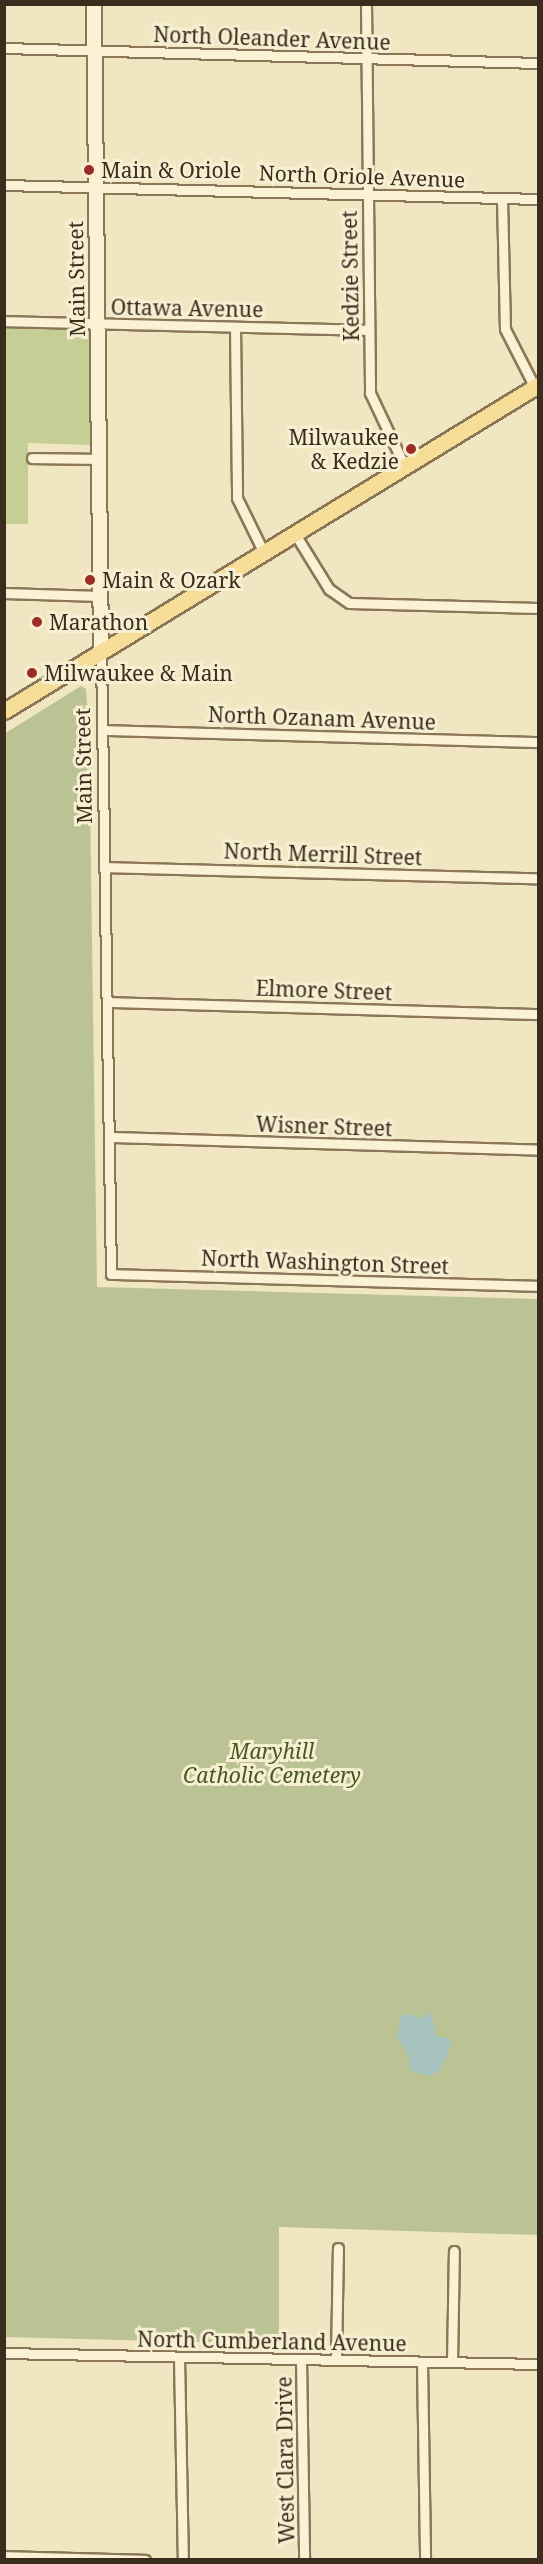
<!DOCTYPE html>
<style>
body{margin:0}
#map{position:relative;width:543px;height:2564px;overflow:hidden;background:#f0e6c2;font-family:"Noto Serif",serif}
div>[style]{position:absolute}
.green>*{inset:0;background:#c5cf95}
.cemetery>*{inset:0;background:#bbc395}
.water>*{inset:0;background:#a5c3bc}
.roads{filter:drop-shadow(2px 0 #8b7758) drop-shadow(-2px 0 #8b7758) drop-shadow(0 2px #8b7758) drop-shadow(0 -2px #8b7758)}
.street>*{height:9px;margin:-4.5px;padding:0 4.5px;transform-origin:4.5px;border-radius:4.5px;background:#fbf2d6}
.secondary>*{height:14px;margin:-7px;padding:0 7px;transform-origin:7px;border-radius:7px;background:#fbf2d6}
.primary>*{height:15px;margin:-7.5px;padding:0 7.5px;transform-origin:7.5px;border-radius:7.5px;background:#f6de98}
.dots>*{width:16px;height:16px;translate:-50% -50%;box-sizing:border-box;border:3px solid #f7efd2;border-radius:50%}
span{translate:-50% -50%;white-space:nowrap;text-align:center;line-height:1.15;-webkit-text-stroke:6px #f7efd2;paint-order:stroke}
.street-label{font-size:21px;color:#3a2d1d}
.poi-label{font-size:21px;color:#3a2d1d}
.left{translate:0 -50%;text-align:left}
.right{translate:-100% -50%;text-align:right}
.park-label{font-size:21px;color:#475823;font-style:italic}
.frame{position:absolute;inset:0;border:6px solid #3a2d1d;pointer-events:none}
</style>
<div id="map">
<div class="green">
<i style="clip-path:polygon(5px 326px,80px 327px,91px 331px,92px 445px,28px 443px,28px 524px,5px 524px)"></i>
</div>
<div class="cemetery">
<i style="clip-path:polygon(81px 686px,86px 689px,89px 731px,97px 1287px,538px 1299px,538px 2235px,279px 2227px,279px 2344px,5px 2337px,4px 734px)"></i>
</div>
<div class="water">
<i style="clip-path:polygon(427px 2012px,433px 2019px,436px 2036px,448px 2038px,452px 2044px,439px 2072px,428px 2076px,409px 2070px,409px 2057px,397px 2037px,401px 2016px,410px 2014px,420px 2019px)"></i>
</div>
<div class="roads">
<div class="street">
<i style="left:366px;top:4px;width:389px;rotate:89.4deg"></i>
<i style="left:370px;top:393px;width:82px;rotate:64.7deg"></i>
<i style="left:4px;top:48px;width:534px;rotate:1.61deg"></i>
<i style="left:4px;top:185px;width:534px;rotate:1.5deg"></i>
<i style="left:502px;top:198px;width:131px;rotate:88.7deg"></i>
<i style="left:505px;top:329px;width:66px;rotate:63deg"></i>
<i style="left:4px;top:321px;width:364px;rotate:1.4deg"></i>
<i style="left:235px;top:327px;width:171px;rotate:89.3deg"></i>
<i style="left:237px;top:498px;width:61px;rotate:63.9deg"></i>
<i style="left:32px;top:458px;width:67px;rotate:0.9deg"></i>
<i style="left:295px;top:534px;width:65px;rotate:58.3deg"></i>
<i style="left:329px;top:589px;width:24px;rotate:35deg"></i>
<i style="left:349px;top:603px;width:189px;rotate:1.5deg"></i>
<i style="left:4px;top:593px;width:96px;rotate:1.8deg"></i>
<i style="left:101px;top:653px;width:621px;rotate:89.08deg"></i>
<i style="left:111px;top:1274px;width:427px;rotate:1.6deg"></i>
<i style="left:104px;top:730px;width:434px;rotate:1.6deg"></i>
<i style="left:106px;top:867px;width:432px;rotate:1.5deg"></i>
<i style="left:108px;top:1002px;width:430px;rotate:1.6deg"></i>
<i style="left:109px;top:1137px;width:429px;rotate:1.7deg"></i>
<i style="left:4px;top:2353px;width:534px;rotate:1.18deg"></i>
<i style="left:179px;top:2357px;width:203px;rotate:88.9deg"></i>
<i style="left:301px;top:2360px;width:200px;rotate:89.1deg"></i>
<i style="left:336px;top:2360px;width:112px;rotate:-89deg"></i>
<i style="left:422px;top:2362px;width:198px;rotate:89.1deg"></i>
<i style="left:452px;top:2362px;width:111px;rotate:-89deg"></i>
<i style="left:4px;top:2556px;width:141px;rotate:1.6deg"></i>
</div>
<div class="secondary">
<i style="left:94px;top:4px;width:649px;rotate:89.38deg"></i>
</div>
<div class="primary">
<i style="left:4px;top:711px;width:626px;rotate:-31.4deg"></i>
</div>
</div>
<div class="dots">
<i style="left:89px;top:170px;background:#9e2c25"></i>
<i style="left:411px;top:449px;background:#9e2c25"></i>
<i style="left:90px;top:580px;background:#9e2c25"></i>
<i style="left:37px;top:622px;background:#9e2c25"></i>
<i style="left:32px;top:673px;background:#9e2c25"></i>
</div>
<div class="street-label">
<span style="left:272px;top:38px;rotate:2deg">North Oleander Avenue</span>
<span style="left:362px;top:176px;rotate:2deg">North Oriole Avenue</span>
<span style="left:350px;top:276px;rotate:-91deg">Kedzie Street</span>
<span style="left:76px;top:279px;rotate:-91deg">Main Street</span>
<span style="left:187px;top:308px;rotate:1deg">Ottawa Avenue</span>
<span style="left:322px;top:718px;rotate:2deg">North Ozanam Avenue</span>
<span style="left:83px;top:766px;rotate:-91deg">Main Street</span>
<span style="left:323px;top:854px;rotate:2deg">North Merrill Street</span>
<span style="left:324px;top:990px;rotate:2deg">Elmore Street</span>
<span style="left:324px;top:1126px;rotate:2deg">Wisner Street</span>
<span style="left:325px;top:1262px;rotate:2deg">North Washington Street</span>
<span style="left:272px;top:2341px;rotate:1deg">North Cumberland Avenue</span>
<span style="left:285px;top:2460px;rotate:-91deg">West Clara Drive</span>
</div>
<div class="poi-label">
<span class="left" style="left:101px;top:170px">Main &amp; Oriole</span>
<span class="right" style="left:399px;top:449px">Milwaukee<br>&amp; Kedzie</span>
<span class="left" style="left:102px;top:580px">Main &amp; Ozark</span>
<span class="left" style="left:49px;top:622px">Marathon</span>
<span class="left" style="left:44px;top:673px">Milwaukee &amp; Main</span>
</div>
<div class="park-label">
<span style="left:272px;top:1763px">Maryhill<br>Catholic Cemetery</span>
</div>
<div class="frame"></div>
</div>
